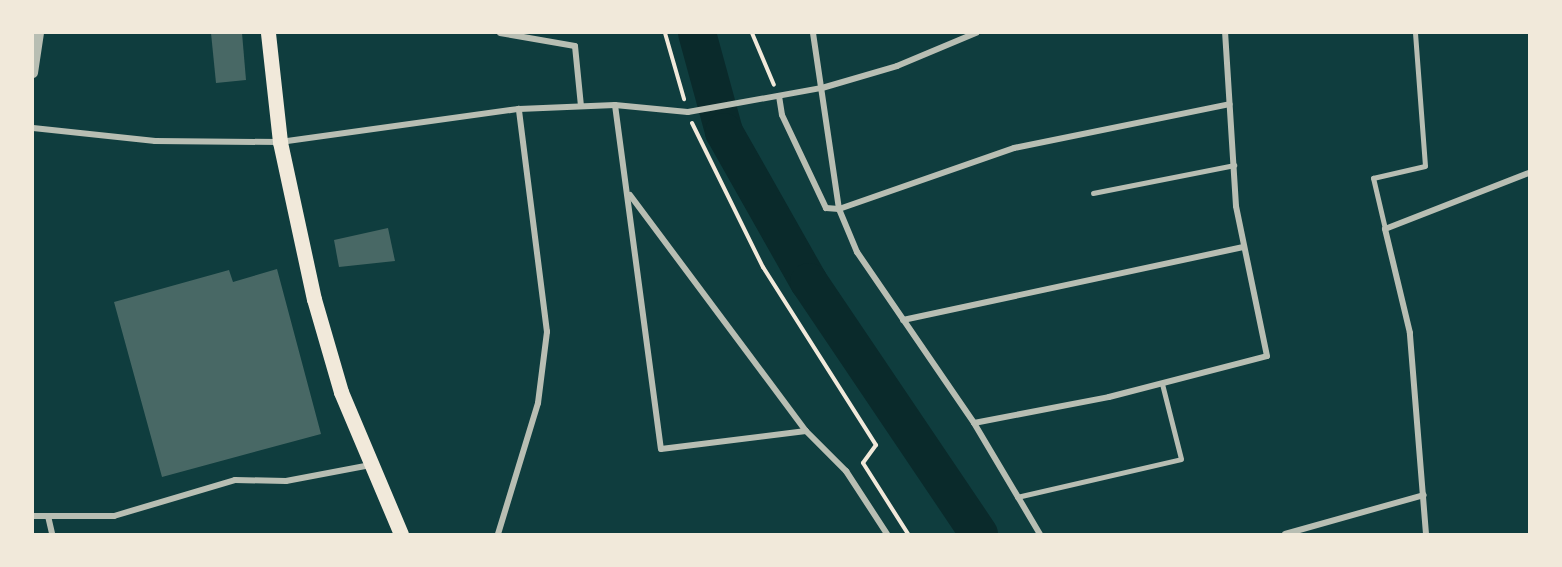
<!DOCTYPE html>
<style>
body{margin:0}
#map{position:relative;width:1562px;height:567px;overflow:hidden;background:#0f3d3e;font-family:"Open Sans",sans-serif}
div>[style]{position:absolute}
.river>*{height:38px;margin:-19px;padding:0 19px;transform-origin:19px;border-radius:19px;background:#0a2a2b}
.building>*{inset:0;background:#486865}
.path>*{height:4px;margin:-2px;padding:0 2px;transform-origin:2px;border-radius:2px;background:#f1e9da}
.service>*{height:4.5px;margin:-2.25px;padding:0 2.25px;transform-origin:2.25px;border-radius:2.25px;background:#b8beb3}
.minor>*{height:6px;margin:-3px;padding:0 3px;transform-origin:3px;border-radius:3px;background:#b8beb3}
.tertiary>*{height:10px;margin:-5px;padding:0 5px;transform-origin:5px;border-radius:5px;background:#b8beb3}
.primary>*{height:15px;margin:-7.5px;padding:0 7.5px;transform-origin:7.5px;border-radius:7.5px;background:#f1e9da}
span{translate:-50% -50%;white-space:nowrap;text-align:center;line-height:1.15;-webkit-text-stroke:6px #f1e9da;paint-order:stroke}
.frame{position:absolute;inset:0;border:34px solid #f1e9da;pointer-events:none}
</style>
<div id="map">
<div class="river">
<i style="left:697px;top:33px;width:103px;rotate:74.7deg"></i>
<i style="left:724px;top:132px;width:172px;rotate:60.5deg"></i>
<i style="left:809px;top:282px;width:304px;rotate:56deg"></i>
</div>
<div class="building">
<i style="clip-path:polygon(211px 33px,242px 33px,246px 80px,216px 83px)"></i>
<i style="clip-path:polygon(388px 228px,395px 261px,339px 267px,334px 240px)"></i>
<i style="clip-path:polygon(277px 269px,321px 434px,162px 477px,114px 302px,229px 270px,233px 282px)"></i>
</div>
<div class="path">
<i style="left:665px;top:33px;width:69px;rotate:73.9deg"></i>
<i style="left:752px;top:33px;width:56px;rotate:67.1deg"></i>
<i style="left:692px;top:123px;width:161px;rotate:63.8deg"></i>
<i style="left:763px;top:267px;width:211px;rotate:57.6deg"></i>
<i style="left:876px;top:445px;width:22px;rotate:126deg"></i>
<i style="left:863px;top:463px;width:84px;rotate:57.6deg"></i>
</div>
<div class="service">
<i style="left:1093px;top:193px;width:144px;rotate:-11.2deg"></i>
<i style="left:1385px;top:229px;width:52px;rotate:-103.2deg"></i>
<i style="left:1373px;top:178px;width:53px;rotate:-13deg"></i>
<i style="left:1425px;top:166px;width:133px;rotate:-94.3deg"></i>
<i style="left:1017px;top:497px;width:168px;rotate:-13deg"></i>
<i style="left:1181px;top:459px;width:77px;rotate:-104.2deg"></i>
</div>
<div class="minor">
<i style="left:500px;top:33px;width:76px;rotate:9.8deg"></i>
<i style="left:575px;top:46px;width:60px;rotate:84.3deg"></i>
<i style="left:813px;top:33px;width:178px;rotate:81.6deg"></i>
<i style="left:839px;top:209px;width:185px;rotate:-19.2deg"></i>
<i style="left:1014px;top:148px;width:220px;rotate:-11.5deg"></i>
<i style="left:779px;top:96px;width:19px;rotate:81deg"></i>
<i style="left:782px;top:115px;width:103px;rotate:64.7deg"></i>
<i style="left:826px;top:208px;width:13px;rotate:4deg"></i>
<i style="left:839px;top:209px;width:47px;rotate:67.3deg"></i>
<i style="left:857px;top:252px;width:207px;rotate:55.6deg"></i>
<i style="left:974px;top:423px;width:129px;rotate:59.3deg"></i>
<i style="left:615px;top:105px;width:347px;rotate:82.4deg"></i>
<i style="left:661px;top:449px;width:146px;rotate:-7.1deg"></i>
<i style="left:33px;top:128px;width:123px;rotate:6.1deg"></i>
<i style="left:155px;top:141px;width:125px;rotate:0.5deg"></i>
<i style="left:280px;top:142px;width:241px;rotate:-7.9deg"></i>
<i style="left:519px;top:109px;width:96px;rotate:-2.4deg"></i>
<i style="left:615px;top:105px;width:73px;rotate:5.5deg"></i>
<i style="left:688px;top:112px;width:136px;rotate:-10.2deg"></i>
<i style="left:822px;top:88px;width:78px;rotate:-16.3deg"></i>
<i style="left:897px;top:66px;width:86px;rotate:-22.7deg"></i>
<i style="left:630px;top:195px;width:294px;rotate:53.3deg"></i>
<i style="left:806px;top:431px;width:57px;rotate:45deg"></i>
<i style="left:846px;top:471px;width:75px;rotate:56.9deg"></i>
<i style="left:903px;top:320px;width:348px;rotate:-12.1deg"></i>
<i style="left:974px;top:423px;width:137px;rotate:-10.9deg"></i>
<i style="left:1109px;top:397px;width:163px;rotate:-14.5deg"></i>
<i style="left:1267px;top:356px;width:153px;rotate:-101.7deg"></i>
<i style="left:1236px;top:206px;width:173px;rotate:-93.6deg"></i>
<i style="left:33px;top:516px;width:81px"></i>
<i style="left:114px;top:516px;width:126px;rotate:-16.6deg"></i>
<i style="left:235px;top:480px;width:51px;rotate:1.1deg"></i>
<i style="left:286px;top:481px;width:86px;rotate:-10.7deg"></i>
<i style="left:48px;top:516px;width:18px;rotate:77deg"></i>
<i style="left:498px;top:534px;width:137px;rotate:-73deg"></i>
<i style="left:538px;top:403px;width:72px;rotate:-82.8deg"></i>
<i style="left:547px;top:332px;width:225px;rotate:-97.2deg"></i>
<i style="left:1285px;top:534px;width:144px;rotate:-15.7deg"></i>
<i style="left:1426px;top:534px;width:202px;rotate:-94.6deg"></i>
<i style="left:1410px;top:333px;width:107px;rotate:-103.5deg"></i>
<i style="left:1385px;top:229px;width:155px;rotate:-21.3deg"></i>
</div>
<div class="tertiary">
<i style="left:33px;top:73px;width:40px;rotate:-81.5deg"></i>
</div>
<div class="primary">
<i style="left:268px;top:33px;width:110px;rotate:83.7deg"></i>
<i style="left:280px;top:142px;width:161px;rotate:77.8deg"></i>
<i style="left:314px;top:299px;width:97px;rotate:73.8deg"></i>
<i style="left:341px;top:392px;width:154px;rotate:67.1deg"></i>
</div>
<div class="frame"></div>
</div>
